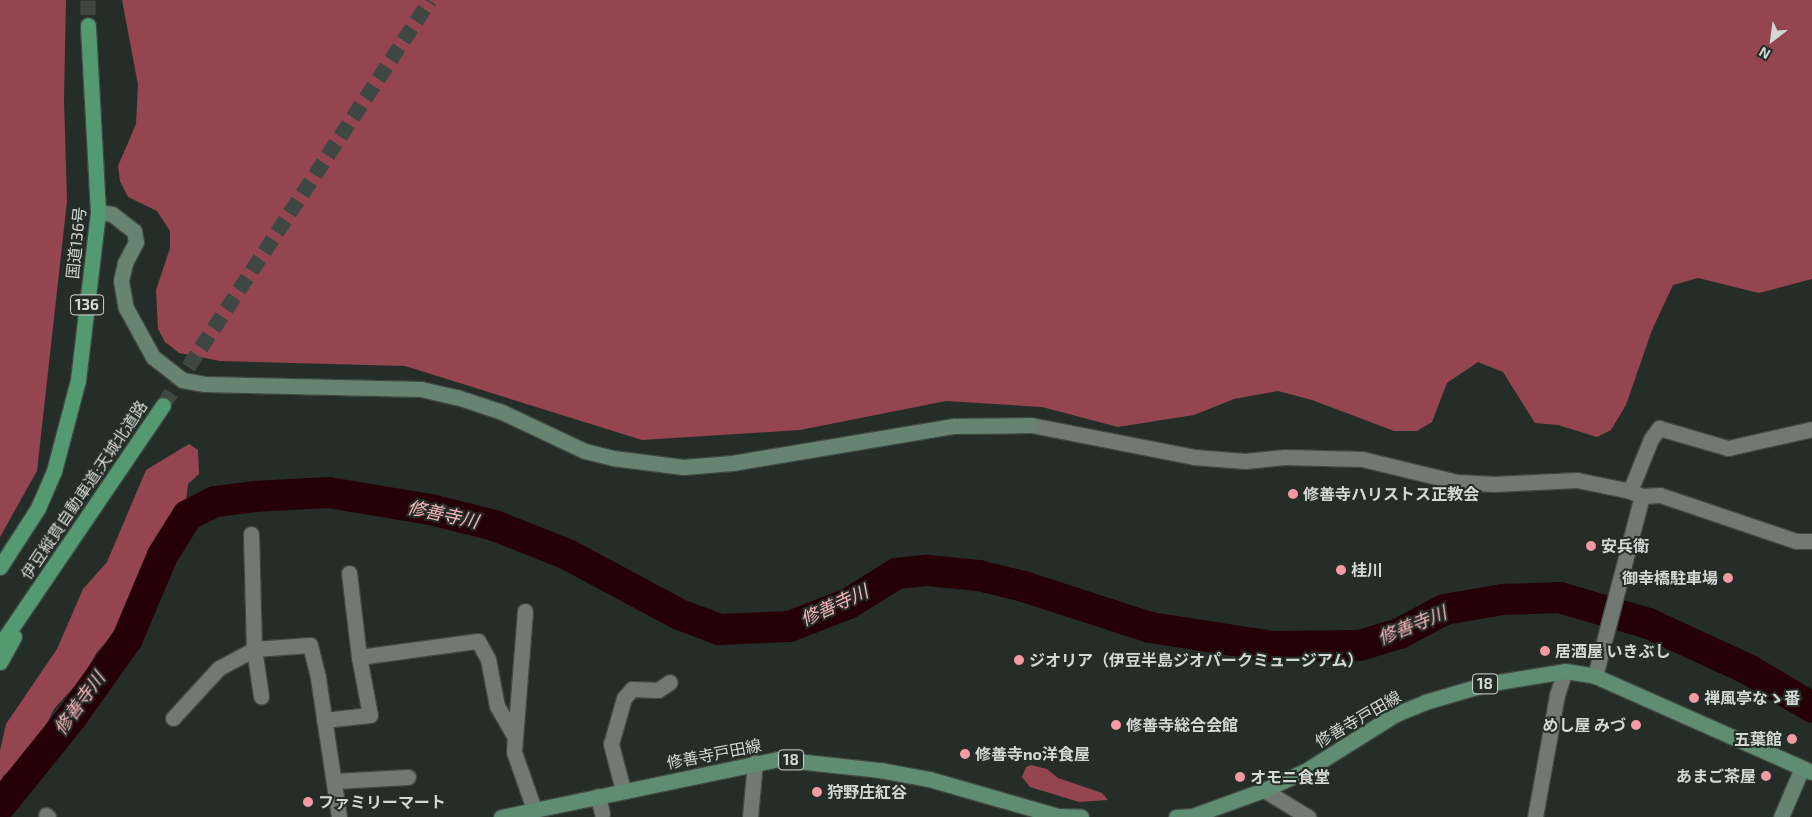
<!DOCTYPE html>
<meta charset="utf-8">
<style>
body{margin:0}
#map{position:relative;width:1812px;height:817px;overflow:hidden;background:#252d28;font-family:"Exo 2","Noto Sans JP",sans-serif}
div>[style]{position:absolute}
.forest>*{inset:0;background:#94454f}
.river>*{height:31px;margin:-15.5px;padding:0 15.5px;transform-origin:15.5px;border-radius:15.5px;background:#250107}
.highway-tunnel>*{height:15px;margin-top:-7.5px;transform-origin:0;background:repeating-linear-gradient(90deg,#3f4742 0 15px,transparent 0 23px)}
.roads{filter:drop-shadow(1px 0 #414844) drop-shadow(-1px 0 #414844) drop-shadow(0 1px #414844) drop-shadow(0 -1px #414844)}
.street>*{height:15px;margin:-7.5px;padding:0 7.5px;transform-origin:7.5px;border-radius:7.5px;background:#707973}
.secondary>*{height:15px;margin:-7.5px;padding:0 7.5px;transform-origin:7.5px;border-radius:7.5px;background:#678372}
.primary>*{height:15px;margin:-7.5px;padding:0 7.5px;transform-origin:7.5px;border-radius:7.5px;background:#5f8d72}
.highway>*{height:15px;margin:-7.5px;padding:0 7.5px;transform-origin:7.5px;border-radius:7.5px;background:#539a71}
.dots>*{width:14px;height:14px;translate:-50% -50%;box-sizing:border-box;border:2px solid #252d28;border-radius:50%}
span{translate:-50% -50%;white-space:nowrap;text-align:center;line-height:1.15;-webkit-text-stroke:4px #252d28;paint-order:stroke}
.shield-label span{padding:1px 4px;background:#252d28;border:1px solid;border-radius:4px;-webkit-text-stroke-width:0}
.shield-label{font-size:15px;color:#d3d8d5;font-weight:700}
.street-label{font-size:16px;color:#d3d8d5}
.poi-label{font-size:16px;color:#d3d8d5;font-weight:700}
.left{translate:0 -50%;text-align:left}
.right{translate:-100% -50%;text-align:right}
.water-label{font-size:18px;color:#fbb4ba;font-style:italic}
.north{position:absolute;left:1747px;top:15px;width:50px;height:50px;-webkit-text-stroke:4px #252d28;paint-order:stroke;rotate:210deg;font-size:14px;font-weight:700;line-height:20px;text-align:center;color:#d3d8d5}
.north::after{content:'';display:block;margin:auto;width:18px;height:22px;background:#d3d8d5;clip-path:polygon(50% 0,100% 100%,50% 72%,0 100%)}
</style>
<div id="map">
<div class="forest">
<i style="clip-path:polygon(0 0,66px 0,64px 99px,67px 201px,37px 471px,0 537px)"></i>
<i style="clip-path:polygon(122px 0,1812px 0,1812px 279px,1759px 293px,1698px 278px,1673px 285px,1652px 330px,1626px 405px,1611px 430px,1597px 437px,1558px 425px,1535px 423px,1503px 372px,1478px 362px,1447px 383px,1432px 422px,1417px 431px,1394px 431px,1312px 400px,1278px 391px,1234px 399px,1194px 415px,1118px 427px,1042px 407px,946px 401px,800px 430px,642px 440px,405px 366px,220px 361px,179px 353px,165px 342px,158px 329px,156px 290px,170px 248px,170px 231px,157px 211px,128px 197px,120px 181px,118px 166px,136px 124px,138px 85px)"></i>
<i style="clip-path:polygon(189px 444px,198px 450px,199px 474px,188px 484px,186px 503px,147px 564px,126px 621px,97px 652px,82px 678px,54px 709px,33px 752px,3px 776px,0 783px,0 751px,6px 724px,57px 649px,83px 589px,107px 562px,146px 470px)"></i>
<i style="clip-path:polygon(1031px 765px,1047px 769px,1058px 778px,1102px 793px,1108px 800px,1079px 802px,1030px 787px,1022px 777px,1026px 767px)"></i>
</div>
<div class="river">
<i style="left:0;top:805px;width:113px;rotate:-51.1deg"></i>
<i style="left:71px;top:717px;width:97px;rotate:-54.7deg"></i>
<i style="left:127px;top:638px;width:90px;rotate:-67.1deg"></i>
<i style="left:162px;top:555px;width:47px;rotate:-58deg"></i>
<i style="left:187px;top:515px;width:31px;rotate:-27deg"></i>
<i style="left:215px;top:501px;width:38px;rotate:-7deg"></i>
<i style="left:253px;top:496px;width:75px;rotate:-3.1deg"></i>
<i style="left:328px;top:492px;width:103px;rotate:9.5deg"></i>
<i style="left:430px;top:509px;width:66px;rotate:14deg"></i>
<i style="left:494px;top:525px;width:79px;rotate:21.7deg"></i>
<i style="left:567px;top:554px;width:127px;rotate:28.2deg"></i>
<i style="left:679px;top:614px;width:43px;rotate:20.6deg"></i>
<i style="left:719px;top:629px;width:70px;rotate:-2.5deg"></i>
<i style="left:789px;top:626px;width:63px;rotate:-21.3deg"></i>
<i style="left:848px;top:603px;width:57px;rotate:-32deg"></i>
<i style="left:896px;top:573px;width:31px;rotate:-6deg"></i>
<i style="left:927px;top:570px;width:51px;rotate:5.6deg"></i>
<i style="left:978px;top:575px;width:46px;rotate:13.7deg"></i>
<i style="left:1023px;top:586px;width:133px;rotate:17.9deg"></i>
<i style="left:1150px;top:627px;width:122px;rotate:8.9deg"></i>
<i style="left:1271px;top:646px;width:88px;rotate:-0.7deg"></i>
<i style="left:1359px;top:645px;width:42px;rotate:-16.7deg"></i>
<i style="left:1399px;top:633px;width:51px;rotate:-28.1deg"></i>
<i style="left:1444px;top:609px;width:59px;rotate:-9.8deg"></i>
<i style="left:1502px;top:599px;width:57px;rotate:-2deg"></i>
<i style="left:1559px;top:597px;width:93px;rotate:16.3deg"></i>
<i style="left:1648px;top:623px;width:110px;rotate:24.7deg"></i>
<i style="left:1748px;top:669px;width:74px;rotate:30.7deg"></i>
</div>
<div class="highway-tunnel">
<i style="left:88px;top:0;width:25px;rotate:90deg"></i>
<i style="left:163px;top:405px;width:485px;rotate:-56.6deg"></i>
</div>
<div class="roads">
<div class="street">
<i style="left:1031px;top:425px;width:166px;rotate:11.1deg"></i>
<i style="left:1194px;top:457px;width:51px;rotate:4.5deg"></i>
<i style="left:1245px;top:461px;width:40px;rotate:-5.7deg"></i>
<i style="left:1285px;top:457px;width:77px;rotate:1.5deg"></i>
<i style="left:1362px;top:459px;width:98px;rotate:13.6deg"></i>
<i style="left:1457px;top:482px;width:37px;rotate:3deg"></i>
<i style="left:1494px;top:484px;width:83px;rotate:-2.8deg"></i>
<i style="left:1577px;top:480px;width:54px;rotate:11.7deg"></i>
<i style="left:1630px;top:491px;width:56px;rotate:-68deg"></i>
<i style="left:1651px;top:439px;width:14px;rotate:-54deg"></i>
<i style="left:1659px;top:428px;width:72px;rotate:16.2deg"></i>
<i style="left:1728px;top:448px;width:86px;rotate:-12.7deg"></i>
<i style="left:1630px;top:491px;width:13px;rotate:23deg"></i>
<i style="left:1642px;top:496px;width:18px;rotate:-3deg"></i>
<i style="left:1660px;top:495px;width:144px;rotate:18.7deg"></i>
<i style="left:1796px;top:541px;width:16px"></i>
<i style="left:251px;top:534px;width:115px;rotate:88.5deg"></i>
<i style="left:254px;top:649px;width:56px;rotate:-4.1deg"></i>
<i style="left:310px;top:645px;width:34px;rotate:76deg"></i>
<i style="left:318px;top:678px;width:141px;rotate:81.4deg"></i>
<i style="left:349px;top:573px;width:85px;rotate:83.2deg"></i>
<i style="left:525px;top:611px;width:141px;rotate:94.5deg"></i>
<i style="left:514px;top:752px;width:60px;rotate:70.7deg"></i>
<i style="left:1595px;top:676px;width:186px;rotate:-75.4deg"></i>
<i style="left:173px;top:718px;width:68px;rotate:-47.4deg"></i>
<i style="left:219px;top:668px;width:40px;rotate:-28deg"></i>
<i style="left:254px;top:649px;width:48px;rotate:81.5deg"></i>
<i style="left:324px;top:720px;width:46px;rotate:-6.2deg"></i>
<i style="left:370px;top:715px;width:59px;rotate:-100.7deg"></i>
<i style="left:359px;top:657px;width:120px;rotate:-7.7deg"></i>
<i style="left:478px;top:641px;width:21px;rotate:61deg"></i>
<i style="left:488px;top:659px;width:48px;rotate:79.2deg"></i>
<i style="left:497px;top:706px;width:34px;rotate:60deg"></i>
<i style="left:334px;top:781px;width:74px;rotate:-3.1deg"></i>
<i style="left:623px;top:790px;width:48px;rotate:-104.6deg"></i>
<i style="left:611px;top:744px;width:48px;rotate:-74.2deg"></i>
<i style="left:624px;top:698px;width:12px;rotate:-48deg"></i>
<i style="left:632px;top:689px;width:26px;rotate:2deg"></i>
<i style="left:658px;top:690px;width:14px;rotate:-34deg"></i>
<i style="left:1264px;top:790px;width:52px;rotate:31.5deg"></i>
<i style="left:598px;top:796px;width:18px;rotate:77deg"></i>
<i style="left:46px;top:815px;width:3px;rotate:45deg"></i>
<i style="left:750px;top:817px;width:55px;rotate:-84.8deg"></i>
<i style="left:1535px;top:817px;width:124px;rotate:-79.8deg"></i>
<i style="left:1557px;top:695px;width:25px;rotate:-72deg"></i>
</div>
<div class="secondary">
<i style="left:98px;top:212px;width:14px;rotate:8deg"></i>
<i style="left:112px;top:214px;width:28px;rotate:38deg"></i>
<i style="left:134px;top:231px;width:11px;rotate:80deg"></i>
<i style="left:136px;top:242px;width:24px;rotate:118deg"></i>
<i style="left:125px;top:263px;width:18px;rotate:103deg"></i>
<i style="left:121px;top:281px;width:27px;rotate:80deg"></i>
<i style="left:126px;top:308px;width:56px;rotate:61.1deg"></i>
<i style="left:153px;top:357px;width:37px;rotate:38deg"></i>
<i style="left:182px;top:380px;width:23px;rotate:10deg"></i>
<i style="left:205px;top:384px;width:216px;rotate:1.3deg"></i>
<i style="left:421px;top:389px;width:37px;rotate:13deg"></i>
<i style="left:457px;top:397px;width:47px;rotate:18.4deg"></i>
<i style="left:502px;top:412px;width:92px;rotate:25.2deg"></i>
<i style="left:585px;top:451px;width:29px;rotate:14deg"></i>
<i style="left:613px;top:458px;width:71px;rotate:7.3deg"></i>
<i style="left:683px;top:467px;width:49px;rotate:-4.7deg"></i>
<i style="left:732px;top:463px;width:225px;rotate:-9.5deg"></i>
<i style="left:954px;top:426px;width:77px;rotate:-0.7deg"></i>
<i style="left:1781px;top:817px;width:53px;rotate:-66.8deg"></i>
</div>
<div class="primary">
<i style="left:501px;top:817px;width:283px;rotate:-11.8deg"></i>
<i style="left:778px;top:759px;width:103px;rotate:6.2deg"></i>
<i style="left:880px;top:770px;width:50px;rotate:10.4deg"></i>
<i style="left:929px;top:779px;width:134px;rotate:16deg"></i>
<i style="left:1058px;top:816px;width:23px;rotate:2deg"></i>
<i style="left:1176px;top:817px;width:16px;rotate:-4deg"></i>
<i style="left:1192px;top:816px;width:77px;rotate:-19.9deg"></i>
<i style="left:1264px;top:790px;width:45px;rotate:-24.9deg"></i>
<i style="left:1305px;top:771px;width:107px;rotate:-32.1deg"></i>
<i style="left:1396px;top:714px;width:31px;rotate:-22deg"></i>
<i style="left:1425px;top:702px;width:64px;rotate:-16.4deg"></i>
<i style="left:1486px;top:684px;width:80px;rotate:-9.3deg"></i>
<i style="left:1565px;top:671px;width:30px;rotate:9deg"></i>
<i style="left:1595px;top:676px;width:237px;rotate:23.9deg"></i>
</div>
<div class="highway">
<i style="left:0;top:567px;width:70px;rotate:-57.2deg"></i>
<i style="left:38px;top:508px;width:40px;rotate:-66.6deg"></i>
<i style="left:54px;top:471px;width:94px;rotate:-75.2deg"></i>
<i style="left:78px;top:380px;width:169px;rotate:-83.2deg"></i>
<i style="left:98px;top:212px;width:187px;rotate:-93.1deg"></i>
<i style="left:0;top:645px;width:290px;rotate:-55.8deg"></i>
<i style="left:0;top:662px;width:29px;rotate:-61deg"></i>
</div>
</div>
<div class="dots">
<i style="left:1293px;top:494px;background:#f49aa3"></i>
<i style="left:1591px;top:546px;background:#f49aa3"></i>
<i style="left:1341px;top:570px;background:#f49aa3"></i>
<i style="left:1728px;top:578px;background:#f49aa3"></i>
<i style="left:1545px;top:651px;background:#f49aa3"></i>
<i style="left:1019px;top:660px;background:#f49aa3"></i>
<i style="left:1694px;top:698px;background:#f49aa3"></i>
<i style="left:1116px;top:725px;background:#f49aa3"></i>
<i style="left:1636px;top:725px;background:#f49aa3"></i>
<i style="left:1792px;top:739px;background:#f49aa3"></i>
<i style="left:965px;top:754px;background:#f49aa3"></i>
<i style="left:1766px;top:776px;background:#f49aa3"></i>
<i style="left:1240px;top:777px;background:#f49aa3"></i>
<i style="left:817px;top:792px;background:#f49aa3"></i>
<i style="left:308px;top:802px;background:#f49aa3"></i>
</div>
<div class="shield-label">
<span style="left:87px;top:305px">136</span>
<span style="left:1485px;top:684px">18</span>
<span style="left:791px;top:760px">18</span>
</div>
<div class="street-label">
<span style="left:76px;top:243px;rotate:-84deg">国道136号</span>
<span style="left:84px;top:490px;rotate:-56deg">伊豆縦貫自動車道;天城北道路</span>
<span style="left:1358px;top:719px;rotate:-30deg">修善寺戸田線</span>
<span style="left:714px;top:754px;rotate:-11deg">修善寺戸田線</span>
</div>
<div class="poi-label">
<span class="left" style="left:1303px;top:494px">修善寺ハリストス正教会</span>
<span class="left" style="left:1601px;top:546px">安兵衛</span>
<span class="left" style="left:1351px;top:570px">桂川</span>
<span class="right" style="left:1718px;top:578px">御幸橋駐車場</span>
<span class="left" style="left:1555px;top:651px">居酒屋 いきぶし</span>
<span class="left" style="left:1029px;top:660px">ジオリア（伊豆半島ジオパークミュージアム）</span>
<span class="left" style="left:1704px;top:698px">禅風亭なゝ番</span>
<span class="left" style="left:1126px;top:725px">修善寺総合会館</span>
<span class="right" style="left:1626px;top:725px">めし屋 みづ</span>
<span class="right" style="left:1782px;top:739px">五葉館</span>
<span class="left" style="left:975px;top:754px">修善寺no洋食屋</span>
<span class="right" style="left:1756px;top:776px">あまご茶屋</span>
<span class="left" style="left:1250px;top:777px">オモニ食堂</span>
<span class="left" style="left:827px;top:792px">狩野庄紅谷</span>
<span class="left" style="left:318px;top:802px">ファミリーマート</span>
</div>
<div class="water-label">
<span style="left:443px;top:514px;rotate:12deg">修善寺川</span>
<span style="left:834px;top:605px;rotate:-25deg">修善寺川</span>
<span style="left:1412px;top:625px;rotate:-22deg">修善寺川</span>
<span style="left:79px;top:703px;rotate:-54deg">修善寺川</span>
</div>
<div class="north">N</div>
</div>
